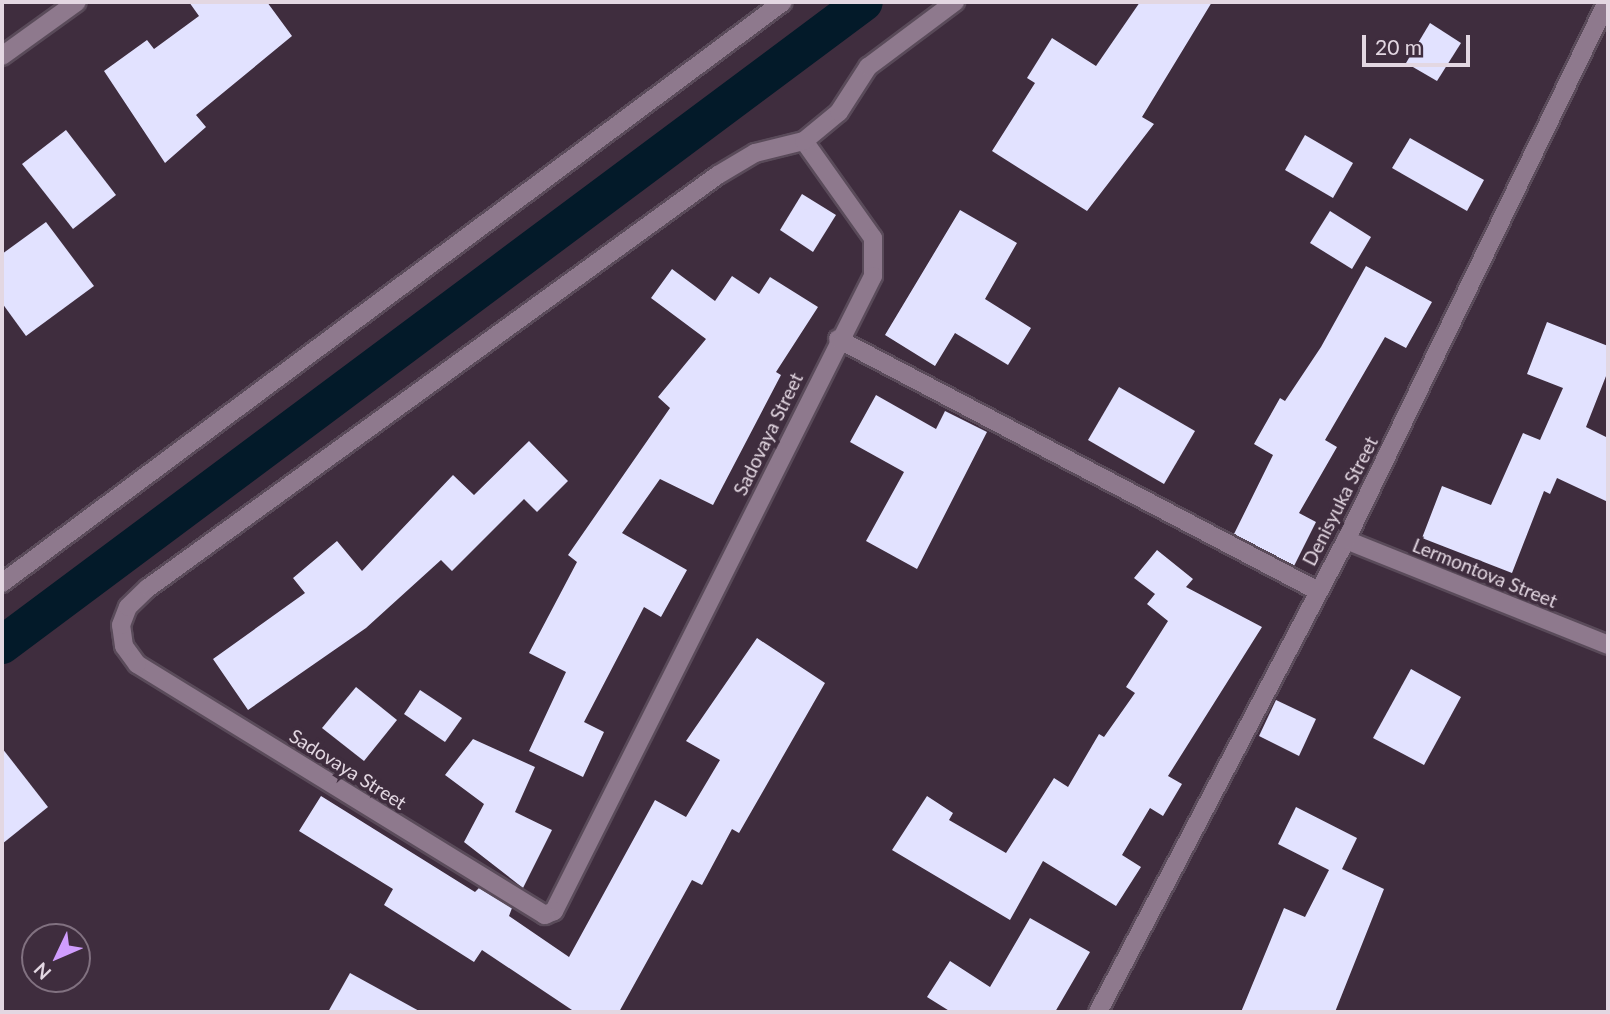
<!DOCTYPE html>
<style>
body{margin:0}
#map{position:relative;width:1610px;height:1014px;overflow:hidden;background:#3f2d3e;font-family:Lato,sans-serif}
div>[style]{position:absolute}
.canal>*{height:38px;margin:-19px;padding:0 19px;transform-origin:19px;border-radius:19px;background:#031a29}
.building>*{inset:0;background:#e2e2ff}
.roads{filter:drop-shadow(2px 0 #5a4b5a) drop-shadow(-2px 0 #5a4b5a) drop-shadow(0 2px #5a4b5a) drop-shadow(0 -2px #5a4b5a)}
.street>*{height:18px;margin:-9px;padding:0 9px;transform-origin:9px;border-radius:9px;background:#8e798d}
span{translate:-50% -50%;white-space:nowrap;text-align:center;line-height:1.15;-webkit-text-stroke:7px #3f2d3e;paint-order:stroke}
.street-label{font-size:19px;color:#e3d7e2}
.frame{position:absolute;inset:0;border:4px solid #e3d7e2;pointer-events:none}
.north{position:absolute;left:21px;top:923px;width:70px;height:70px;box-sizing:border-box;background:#3f2d3e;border:2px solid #817180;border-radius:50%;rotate:226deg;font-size:19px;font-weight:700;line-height:28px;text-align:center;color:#e3d7e2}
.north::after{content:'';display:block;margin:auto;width:24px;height:32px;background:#d09dfe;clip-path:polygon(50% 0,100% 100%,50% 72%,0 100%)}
.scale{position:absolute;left:1362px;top:35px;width:108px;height:32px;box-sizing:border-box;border:4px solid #e3d7e2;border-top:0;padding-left:9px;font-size:21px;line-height:24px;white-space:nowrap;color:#e3d7e2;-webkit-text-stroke:5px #3f2d3e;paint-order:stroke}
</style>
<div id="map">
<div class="canal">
<i style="left:2px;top:645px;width:1075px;rotate:-36.72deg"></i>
</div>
<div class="building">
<i style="clip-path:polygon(189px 2px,267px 2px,292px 36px,196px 115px,206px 127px,165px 163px,104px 71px,147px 40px,154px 49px,199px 16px)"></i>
<i style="clip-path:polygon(1140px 2px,1212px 2px,1142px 117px,1154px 124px,1087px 211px,992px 151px,1035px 83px,1027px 78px,1052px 38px,1096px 66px)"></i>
<i style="clip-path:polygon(1430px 23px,1461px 43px,1437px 81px,1406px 63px)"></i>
<i style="clip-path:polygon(66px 130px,116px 195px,73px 229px,22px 164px)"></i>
<i style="clip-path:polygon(1305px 135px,1353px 163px,1333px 198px,1285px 170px)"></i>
<i style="clip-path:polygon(1410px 138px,1484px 180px,1467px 211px,1392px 168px)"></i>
<i style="clip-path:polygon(802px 194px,836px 215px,813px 252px,780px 230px)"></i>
<i style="clip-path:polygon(960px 210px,1017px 243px,985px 299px,1031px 328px,1008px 365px,955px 333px,935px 366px,885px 335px)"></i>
<i style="clip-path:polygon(1330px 211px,1371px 237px,1352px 269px,1310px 243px)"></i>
<i style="clip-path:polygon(46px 222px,94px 286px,26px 336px,2px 303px,2px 254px)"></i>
<i style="clip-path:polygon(1366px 266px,1432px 302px,1406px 348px,1385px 337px,1325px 440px,1337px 447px,1299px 513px,1316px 522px,1294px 566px,1234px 534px,1273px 455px,1254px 444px,1280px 398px,1285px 401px,1321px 347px)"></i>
<i style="clip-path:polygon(672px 269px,715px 301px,732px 276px,759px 294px,770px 277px,818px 307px,776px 372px,781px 375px,713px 505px,660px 479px,622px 533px,687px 570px,661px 617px,644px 607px,584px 722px,604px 732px,583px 777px,529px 751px,566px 672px,529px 653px,577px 562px,568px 555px,670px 408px,658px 397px,706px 339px,651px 298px)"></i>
<i style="clip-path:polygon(1547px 322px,1608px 346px,1608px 371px,1586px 427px,1608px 438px,1608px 502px,1557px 478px,1550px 494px,1544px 491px,1512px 573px,1422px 538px,1442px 486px,1491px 505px,1523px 433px,1540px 440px,1563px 388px,1527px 374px)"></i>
<i style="clip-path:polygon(1119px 387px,1195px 431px,1164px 484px,1088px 440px)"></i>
<i style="clip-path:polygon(876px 395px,936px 429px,945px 411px,987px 432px,917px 569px,866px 541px,904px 472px,850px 442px)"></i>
<i style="clip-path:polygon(529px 441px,568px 481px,537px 512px,524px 499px,452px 571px,441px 560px,366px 628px,248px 710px,213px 659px,305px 593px,293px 578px,337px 541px,362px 571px,453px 475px,474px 495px)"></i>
<i style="clip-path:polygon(1157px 550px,1193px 579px,1186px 587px,1262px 627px,1168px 776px,1182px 784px,1163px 816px,1150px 808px,1122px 855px,1141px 867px,1116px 906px,1043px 861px,1010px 920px,892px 850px,927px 796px,953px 813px,949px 820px,1006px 853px,1054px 778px,1068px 787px,1099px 734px,1104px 737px,1135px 693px,1126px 687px,1168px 621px,1147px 604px,1155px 594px,1134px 578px)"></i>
<i style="clip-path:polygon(757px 638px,825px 683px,739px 833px,732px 829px,702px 885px,692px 880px,619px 1012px,575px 1012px,482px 950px,474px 962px,384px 905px,393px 889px,299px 831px,321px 796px,475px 892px,479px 888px,512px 908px,509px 916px,569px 957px,655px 800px,686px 817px,720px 760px,686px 741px)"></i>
<i style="clip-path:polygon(1411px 669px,1461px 697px,1424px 765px,1373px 738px)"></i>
<i style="clip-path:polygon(356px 687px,397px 720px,364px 761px,322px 728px)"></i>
<i style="clip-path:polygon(420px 690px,462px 718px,445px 742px,404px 714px)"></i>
<i style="clip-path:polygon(1276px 700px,1316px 719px,1299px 756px,1259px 736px)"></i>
<i style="clip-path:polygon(473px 739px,535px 767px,515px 812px,552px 830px,523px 888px,464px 842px,484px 804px,445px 775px)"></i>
<i style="clip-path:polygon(2px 748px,48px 807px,2px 844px)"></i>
<i style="clip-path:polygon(1296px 807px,1357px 838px,1342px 869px,1384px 889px,1335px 1012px,1241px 1012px,1284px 908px,1305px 917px,1329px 870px,1278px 844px)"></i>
<i style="clip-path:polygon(1030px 918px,1090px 952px,1055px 1012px,951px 1012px,927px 997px,950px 961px,990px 987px)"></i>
<i style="clip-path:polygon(350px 973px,421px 1012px,328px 1012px)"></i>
</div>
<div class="roads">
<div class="street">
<i style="left:2px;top:56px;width:92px;rotate:-35.8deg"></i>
<i style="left:804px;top:141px;width:119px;rotate:54.6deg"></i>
<i style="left:873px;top:238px;width:38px;rotate:90deg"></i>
<i style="left:873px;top:276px;width:711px;rotate:116.67deg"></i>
<i style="left:554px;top:911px;width:10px;rotate:156deg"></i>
<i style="left:545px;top:915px;width:479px;rotate:-148.4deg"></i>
<i style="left:137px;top:664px;width:22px;rotate:-126deg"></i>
<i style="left:124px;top:646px;width:21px;rotate:-98deg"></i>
<i style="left:121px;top:625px;width:19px;rotate:-69deg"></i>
<i style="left:128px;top:607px;width:28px;rotate:-44deg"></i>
<i style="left:148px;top:588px;width:704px;rotate:-35.93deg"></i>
<i style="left:718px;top:175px;width:43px;rotate:-30.7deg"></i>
<i style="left:755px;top:153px;width:50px;rotate:-13.8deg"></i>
<i style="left:804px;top:141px;width:45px;rotate:-39.6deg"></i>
<i style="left:839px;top:112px;width:54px;rotate:-57.2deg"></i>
<i style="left:868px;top:67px;width:109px;rotate:-36.8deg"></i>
<i style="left:838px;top:339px;width:542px;rotate:27.7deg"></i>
<i style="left:1346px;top:540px;width:282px;rotate:21.8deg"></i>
<i style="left:2px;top:583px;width:973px;rotate:-36.65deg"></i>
<i style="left:1098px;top:1012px;width:533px;rotate:-62.28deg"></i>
<i style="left:1346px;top:540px;width:598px;rotate:-64.12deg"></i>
</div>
</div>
<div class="street-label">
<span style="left:768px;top:434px;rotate:-64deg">Sadovaya Street</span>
<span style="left:1340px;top:501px;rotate:-63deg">Denisyuka Street</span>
<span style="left:1485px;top:573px;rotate:22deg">Lermontova Street</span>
<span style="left:348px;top:769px;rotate:32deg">Sadovaya Street</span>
</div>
<div class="frame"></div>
<div class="north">N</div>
<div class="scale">20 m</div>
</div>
